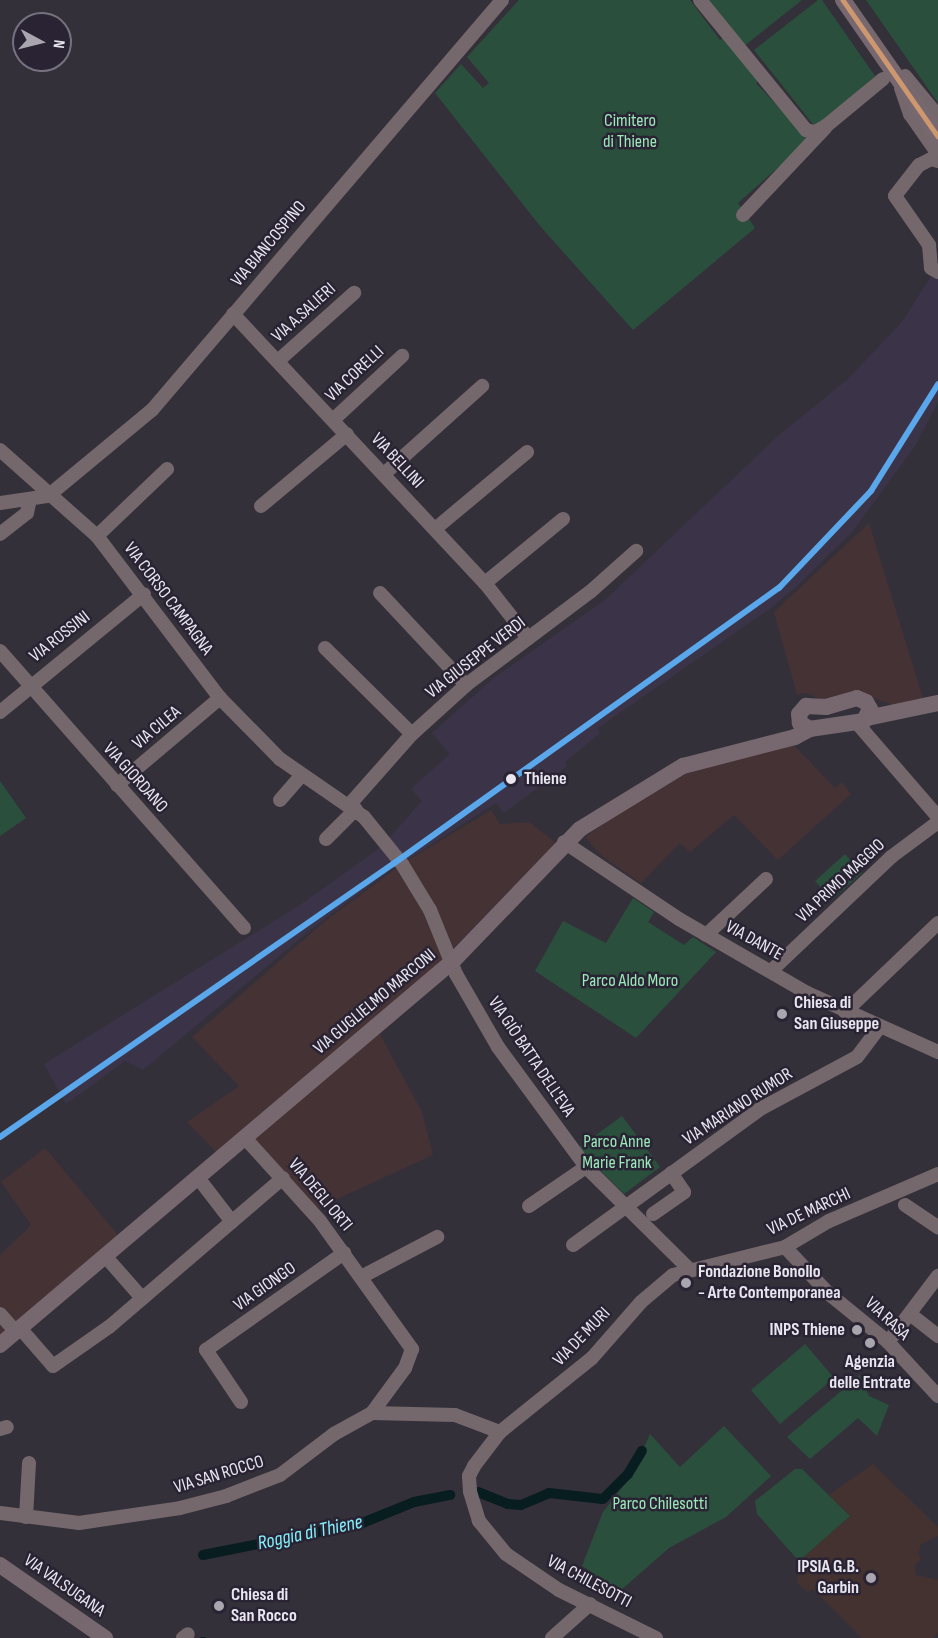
<!DOCTYPE html>
<meta charset="utf-8">
<style>
body{margin:0}
#map{position:relative;width:938px;height:1638px;overflow:hidden;background:#34303a;font-family:"Sofia Sans Condensed",sans-serif}
div>[style]{position:absolute}
.commercial>*{inset:0;background:#443235}
.built>*{inset:0;background:#3b3347}
.education>*{inset:0;background:#443231}
.green>*{inset:0;background:#2a4f3c}
.stream>*{height:3px;margin:-1.5px;padding:0 1.5px;transform-origin:1.5px;border-radius:1.5px;background:#081d20}
.canal>*{height:10px;margin:-5px;padding:0 5px;transform-origin:5px;border-radius:5px;background:#081d20}
.minor>*{height:14px;margin:-7px;padding:0 7px;transform-origin:7px;border-radius:7px;background:#75686c}
.major>*{height:16px;margin:-8px;padding:0 8px;transform-origin:8px;border-radius:8px;background:#77676f}
.bus-1>*{height:4.5px;margin:-2.25px;padding:0 2.25px;transform-origin:2.25px;border-radius:2.25px;background:#cd976f}
.rail-1>*{height:6px;margin:-3px;padding:0 3px;transform-origin:3px;border-radius:3px;background:#5aa8eb}
.dots>*{width:16px;height:16px;translate:-50% -50%;box-sizing:border-box;border:3px solid #292333;border-radius:50%}
span{translate:-50% -50%;white-space:nowrap;text-align:center;line-height:1.15;-webkit-text-stroke:5px #292333;paint-order:stroke}
.park-label{font-size:18px;color:#9ae9b9}
.street-label{font-size:18px;color:#e9e6f0}
.stop-label{font-size:18px;color:#e9e6f0;font-weight:700}
.left{translate:0 -50%;text-align:left}
.poi-label{font-size:18px;color:#e9e6f0;font-weight:700}
.right{translate:-100% -50%;text-align:right}
.water-label{font-size:20px;color:#82f1fb;font-style:italic}
.north{position:absolute;left:12px;top:12px;width:60px;height:60px;box-sizing:border-box;background:#292333;border:2px solid #76717f;border-radius:50%;rotate:97deg;font-size:16px;font-weight:700;line-height:24px;text-align:center;color:#e9e6f0}
.north::after{content:'';display:block;margin:auto;width:21px;height:27px;background:#aaa6b0;clip-path:polygon(50% 0,100% 100%,50% 72%,0 100%)}
</style>
<div id="map">
<div class="commercial">
<i style="clip-path:polygon(869px 523px,922px 695px,924px 701px,894px 706px,860px 692px,825px 701px,806px 693px,797px 695px,774px 612px)"></i>
<i style="clip-path:polygon(790px 741px,835px 788px,842px 782px,851px 794px,778px 860px,734px 815px,690px 852px,680px 843px,641px 883px,603px 857px,585px 837px,636px 800px,692px 768px)"></i>
<i style="clip-path:polygon(491px 810px,500px 824px,529px 822px,556px 843px,376px 1027px,422px 1112px,433px 1155px,315px 1209px,253px 1144px,223px 1159px,187px 1122px,239px 1086px,192px 1037px,324px 922px,402px 864px)"></i>
<i style="clip-path:polygon(45px 1148px,124px 1242px,0 1345px,0 1255px,31px 1225px,1px 1182px)"></i>
</div>
<div class="built">
<i style="clip-path:polygon(938px 265px,938px 402px,915px 446px,853px 531px,797px 586px,771px 608px,598px 728px,600px 733px,565px 762px,567px 766px,504px 813px,496px 803px,390px 871px,314px 927px,143px 1070px,125px 1061px,66px 1104px,44px 1064px,300px 905px,381px 847px,422px 801px,411px 789px,450px 754px,432px 733px,495px 677px,605px 600px,779px 435px,848px 379px,902px 322px)"></i>
</div>
<div class="education">
<i style="clip-path:polygon(873px 1464px,938px 1527px,938px 1536px,921px 1544px,918px 1553px,921px 1559px,915px 1565px,916px 1575px,938px 1580px,938px 1632px,933px 1638px,862px 1638px,813px 1589px,808px 1592px,797px 1583px,799px 1561px,850px 1516px,829px 1495px)"></i>
</div>
<div class="green">
<i style="clip-path:polygon(519px 0,690px 0,720px 40px,727px 35px,762px 77px,756px 83px,809px 140px,738px 203px,755px 228px,633px 330px,540px 226px,435px 93px,461px 64px,483px 88px,489px 83px,467px 57px)"></i>
<i style="clip-path:polygon(705px 0,802px 0,743px 47px)"></i>
<i style="clip-path:polygon(818px 0,822px 0,875px 76px,816px 128px,754px 50px)"></i>
<i style="clip-path:polygon(866px 0,938px 0,938px 103px)"></i>
<i style="clip-path:polygon(0 781px,26px 818px,0 836px)"></i>
<i style="clip-path:polygon(845px 854px,862px 873px,832px 900px,815px 881px)"></i>
<i style="clip-path:polygon(633px 898px,654px 912px,648px 922px,684px 945px,693px 937px,716px 952px,636px 1038px,535px 971px,563px 921px,606px 943px)"></i>
<i style="clip-path:polygon(622px 1116px,660px 1167px,624px 1194px,578px 1148px)"></i>
<i style="clip-path:polygon(805px 1344px,834px 1378px,780px 1424px,751px 1390px)"></i>
<i style="clip-path:polygon(860px 1375px,869px 1396px,889px 1405px,877px 1436px,858px 1418px,810px 1459px,787px 1437px)"></i>
<i style="clip-path:polygon(724px 1426px,771px 1476px,726px 1517px,669px 1548px,620px 1591px,582px 1566px,603px 1512px,631px 1476px,650px 1434px,680px 1467px)"></i>
<i style="clip-path:polygon(795px 1469px,802px 1469px,850px 1516px,799px 1561px,757px 1514px,755px 1501px)"></i>
</div>
<div class="stream">
<i style="left:201px;top:1638px;width:3px"></i>
</div>
<div class="canal">
<i style="left:478px;top:1492px;width:32px;rotate:22deg"></i>
<i style="left:508px;top:1504px;width:13px;rotate:4deg"></i>
<i style="left:521px;top:1505px;width:30px;rotate:-23deg"></i>
<i style="left:549px;top:1493px;width:54px;rotate:6.3deg"></i>
<i style="left:603px;top:1499px;width:35px;rotate:-45deg"></i>
<i style="left:628px;top:1474px;width:27px;rotate:-59deg"></i>
<i style="left:203px;top:1555px;width:160px;rotate:-11.2deg"></i>
<i style="left:360px;top:1524px;width:58px;rotate:-22.2deg"></i>
<i style="left:414px;top:1502px;width:37px;rotate:-11deg"></i>
</div>
<div class="minor">
<i style="left:700px;top:0;width:168px;rotate:50.8deg"></i>
<i style="left:806px;top:130px;width:9px;rotate:13deg"></i>
<i style="left:815px;top:132px;width:13px;rotate:-29deg"></i>
<i style="left:826px;top:126px;width:74px;rotate:-39.5deg"></i>
<i style="left:905px;top:76px;width:52px;rotate:50.5deg"></i>
<i style="left:901px;top:88px;width:28px;rotate:71deg"></i>
<i style="left:910px;top:114px;width:49px;rotate:55deg"></i>
<i style="left:938px;top:161px;width:7px;rotate:-164deg"></i>
<i style="left:931px;top:159px;width:13px;rotate:153deg"></i>
<i style="left:919px;top:165px;width:39px;rotate:128deg"></i>
<i style="left:895px;top:196px;width:60px;rotate:55.2deg"></i>
<i style="left:929px;top:245px;width:23px;rotate:85deg"></i>
<i style="left:931px;top:268px;width:8px;rotate:30deg"></i>
<i style="left:743px;top:215px;width:120px;rotate:-46.7deg"></i>
<i style="left:233px;top:314px;width:369px;rotate:46.9deg"></i>
<i style="left:485px;top:583px;width:70px;rotate:52deg"></i>
<i style="left:279px;top:360px;width:101px;rotate:-41.8deg"></i>
<i style="left:334px;top:419px;width:93px;rotate:-42.8deg"></i>
<i style="left:0;top:450px;width:130px;rotate:41.6deg"></i>
<i style="left:97px;top:536px;width:203px;rotate:52.8deg"></i>
<i style="left:220px;top:698px;width:86px;rotate:45.5deg"></i>
<i style="left:280px;top:759px;width:102px;rotate:34.6deg"></i>
<i style="left:364px;top:817px;width:60px;rotate:51deg"></i>
<i style="left:402px;top:864px;width:54px;rotate:58.7deg"></i>
<i style="left:430px;top:910px;width:69px;rotate:67.9deg"></i>
<i style="left:456px;top:974px;width:84px;rotate:60.1deg"></i>
<i style="left:498px;top:1047px;width:149px;rotate:53.7deg"></i>
<i style="left:586px;top:1167px;width:146px;rotate:44.7deg"></i>
<i style="left:384px;top:474px;width:132px;rotate:-41.9deg"></i>
<i style="left:0;top:503px;width:49px;rotate:-8.3deg"></i>
<i style="left:48px;top:496px;width:135px;rotate:-39.6deg"></i>
<i style="left:152px;top:410px;width:539px;rotate:-49.51deg"></i>
<i style="left:261px;top:506px;width:112px;rotate:-39.9deg"></i>
<i style="left:435px;top:529px;width:120px;rotate:-39.9deg"></i>
<i style="left:0;top:534px;width:34px;rotate:-38deg"></i>
<i style="left:27px;top:513px;width:14px;rotate:-78deg"></i>
<i style="left:97px;top:536px;width:97px;rotate:-43.7deg"></i>
<i style="left:485px;top:583px;width:101px;rotate:-39.4deg"></i>
<i style="left:380px;top:593px;width:126px;rotate:46.9deg"></i>
<i style="left:325px;top:648px;width:122px;rotate:44.7deg"></i>
<i style="left:0;top:651px;width:369px;rotate:48.6deg"></i>
<i style="left:0;top:712px;width:186px;rotate:-39.3deg"></i>
<i style="left:856px;top:722px;width:125px;rotate:49.2deg"></i>
<i style="left:117px;top:785px;width:135px;rotate:-40.2deg"></i>
<i style="left:280px;top:800px;width:33px;rotate:-49deg"></i>
<i style="left:350px;top:804px;width:94px;rotate:-48.5deg"></i>
<i style="left:412px;top:734px;width:73px;rotate:-42.2deg"></i>
<i style="left:466px;top:685px;width:155px;rotate:-36.9deg"></i>
<i style="left:590px;top:592px;width:62px;rotate:-41.7deg"></i>
<i style="left:326px;top:839px;width:42px;rotate:-45deg"></i>
<i style="left:564px;top:842px;width:138px;rotate:33.8deg"></i>
<i style="left:679px;top:919px;width:148px;rotate:30deg"></i>
<i style="left:807px;top:993px;width:144px;rotate:24.2deg"></i>
<i style="left:706px;top:935px;width:82px;rotate:-43deg"></i>
<i style="left:771px;top:971px;width:166px;rotate:-43.5deg"></i>
<i style="left:891px;top:857px;width:59px;rotate:-36.7deg"></i>
<i style="left:845px;top:1012px;width:129px;rotate:-43.7deg"></i>
<i style="left:246px;top:1139px;width:110px;rotate:47.9deg"></i>
<i style="left:320px;top:1221px;width:158px;rotate:54.3deg"></i>
<i style="left:412px;top:1349px;width:20px;rotate:110deg"></i>
<i style="left:405px;top:1368px;width:56px;rotate:126.3deg"></i>
<i style="left:199px;top:1179px;width:54px;rotate:52.5deg"></i>
<i style="left:905px;top:1205px;width:40px;rotate:34deg"></i>
<i style="left:529px;top:1206px;width:69px;rotate:-34.4deg"></i>
<i style="left:653px;top:1214px;width:38px;rotate:-35deg"></i>
<i style="left:684px;top:1192px;width:23px;rotate:-124deg"></i>
<i style="left:573px;top:1245px;width:231px;rotate:-36deg"></i>
<i style="left:760px;top:1109px;width:110px;rotate:-28.2deg"></i>
<i style="left:857px;top:1057px;width:36px;rotate:-53deg"></i>
<i style="left:785px;top:1247px;width:63px;rotate:46.9deg"></i>
<i style="left:828px;top:1293px;width:77px;rotate:39.2deg"></i>
<i style="left:888px;top:1342px;width:74px;rotate:47.2deg"></i>
<i style="left:106px;top:1257px;width:55px;rotate:48.7deg"></i>
<i style="left:363px;top:1276px;width:84px;rotate:-27.8deg"></i>
<i style="left:0;top:1314px;width:24px;rotate:48deg"></i>
<i style="left:910px;top:1314px;width:36px;rotate:38deg"></i>
<i style="left:20px;top:1328px;width:50px;rotate:49deg"></i>
<i style="left:53px;top:1366px;width:68px;rotate:-34.9deg"></i>
<i style="left:109px;top:1327px;width:229px;rotate:-40.6deg"></i>
<i style="left:888px;top:1342px;width:83px;rotate:-52.9deg"></i>
<i style="left:241px;top:1402px;width:63px;rotate:-123.9deg"></i>
<i style="left:206px;top:1350px;width:169px;rotate:-35.1deg"></i>
<i style="left:0;top:1429px;width:7px;rotate:-16deg"></i>
<i style="left:0;top:1513px;width:80px;rotate:7.2deg"></i>
<i style="left:79px;top:1523px;width:102px;rotate:-8.4deg"></i>
<i style="left:180px;top:1508px;width:48px;rotate:-14.6deg"></i>
<i style="left:226px;top:1496px;width:58px;rotate:-21.3deg"></i>
<i style="left:280px;top:1475px;width:68px;rotate:-37.2deg"></i>
<i style="left:334px;top:1434px;width:43px;rotate:-28.9deg"></i>
<i style="left:372px;top:1413px;width:83px;rotate:1.4deg"></i>
<i style="left:455px;top:1415px;width:48px;rotate:20.7deg"></i>
<i style="left:26px;top:1517px;width:54px;rotate:-86.8deg"></i>
<i style="left:183px;top:1638px;width:6px;rotate:-39deg"></i>
<i style="left:552px;top:1638px;width:51px;rotate:-41.8deg"></i>
<i style="left:656px;top:1638px;width:108px;rotate:-153.7deg"></i>
<i style="left:559px;top:1590px;width:64px;rotate:-145.8deg"></i>
<i style="left:506px;top:1554px;width:43px;rotate:-129.3deg"></i>
<i style="left:479px;top:1521px;width:31px;rotate:-107deg"></i>
<i style="left:470px;top:1491px;width:15px;rotate:-94deg"></i>
<i style="left:469px;top:1476px;width:11px;rotate:-63deg"></i>
<i style="left:474px;top:1466px;width:43px;rotate:-52.6deg"></i>
<i style="left:500px;top:1432px;width:118px;rotate:-38.8deg"></i>
<i style="left:592px;top:1358px;width:74px;rotate:-48.8deg"></i>
<i style="left:641px;top:1302px;width:42px;rotate:-40.2deg"></i>
<i style="left:673px;top:1275px;width:115px;rotate:-14deg"></i>
<i style="left:785px;top:1247px;width:51px;rotate:-30.6deg"></i>
<i style="left:829px;top:1221px;width:119px;rotate:-23.3deg"></i>
</div>
<div class="major">
<i style="left:843px;top:0;width:166px;rotate:55.1deg"></i>
<i style="left:857px;top:698px;width:10px;rotate:24deg"></i>
<i style="left:866px;top:702px;width:8px;rotate:60deg"></i>
<i style="left:870px;top:709px;width:13px;rotate:117deg"></i>
<i style="left:864px;top:721px;width:55px;rotate:171.6deg"></i>
<i style="left:810px;top:729px;width:12px;rotate:-149deg"></i>
<i style="left:800px;top:723px;width:9px;rotate:-96deg"></i>
<i style="left:799px;top:714px;width:11px;rotate:-49deg"></i>
<i style="left:806px;top:706px;width:20px;rotate:3deg"></i>
<i style="left:826px;top:707px;width:32px;rotate:-16deg"></i>
<i style="left:867px;top:718px;width:73px;rotate:-11.9deg"></i>
<i style="left:0;top:1345px;width:594px;rotate:-40.29deg"></i>
<i style="left:453px;top:961px;width:183px;rotate:-46.1deg"></i>
<i style="left:580px;top:829px;width:121px;rotate:-31.5deg"></i>
<i style="left:683px;top:766px;width:116px;rotate:-14.5deg"></i>
<i style="left:795px;top:737px;width:17px;rotate:-28deg"></i>
<i style="left:0;top:1565px;width:128px;rotate:34.8deg"></i>
</div>
<div class="bus-1">
<i style="left:843px;top:0;width:166px;rotate:55.1deg"></i>
</div>
<div class="rail-1">
<i style="left:0;top:1137px;width:479px;rotate:-34.8deg"></i>
<i style="left:393px;top:864px;width:475px;rotate:-35.6deg"></i>
<i style="left:779px;top:588px;width:134px;rotate:-46.5deg"></i>
<i style="left:871px;top:491px;width:126px;rotate:-57.9deg"></i>
</div>
<div class="dots">
<i style="left:511px;top:779px;background:#e9e6f0"></i>
<i style="left:782px;top:1014px;background:#aaa6b0"></i>
<i style="left:686px;top:1283px;background:#aaa6b0"></i>
<i style="left:857px;top:1330px;background:#aaa6b0"></i>
<i style="left:870px;top:1343px;background:#aaa6b0"></i>
<i style="left:871px;top:1578px;background:#aaa6b0"></i>
<i style="left:219px;top:1606px;background:#aaa6b0"></i>
</div>
<div class="park-label">
<span style="left:630px;top:132px">Cimitero<br>di Thiene</span>
<span style="left:630px;top:981px">Parco Aldo Moro</span>
<span style="left:617px;top:1153px">Parco Anne<br>Marie Frank</span>
<span style="left:660px;top:1504px">Parco Chilesotti</span>
</div>
<div class="street-label">
<span style="left:269px;top:244px;rotate:-50deg">VIA BIANCOSPINO</span>
<span style="left:304px;top:313px;rotate:-42deg">VIA A.SALIERI</span>
<span style="left:355px;top:374px;rotate:-43deg">VIA CORELLI</span>
<span style="left:397px;top:461px;rotate:47deg">VIA BELLINI</span>
<span style="left:168px;top:599px;rotate:53deg">VIA CORSO CAMPAGNA</span>
<span style="left:60px;top:637px;rotate:-38deg">VIA ROSSINI</span>
<span style="left:476px;top:658px;rotate:-38deg">VIA GIUSEPPE VERDI</span>
<span style="left:157px;top:728px;rotate:-40deg">VIA CILEA</span>
<span style="left:135px;top:778px;rotate:48deg">VIA GIORDANO</span>
<span style="left:841px;top:881px;rotate:-43deg">VIA PRIMO MAGGIO</span>
<span style="left:754px;top:941px;rotate:29deg">VIA DANTE</span>
<span style="left:375px;top:1002px;rotate:-40deg">VIA GUGLIELMO MARCONI</span>
<span style="left:531px;top:1057px;rotate:56deg">VIA GIÒ BATTA DELL'EVA</span>
<span style="left:738px;top:1107px;rotate:-33deg">VIA MARIANO RUMOR</span>
<span style="left:320px;top:1195px;rotate:50deg">VIA DEGLI ORTI</span>
<span style="left:809px;top:1212px;rotate:-25deg">VIA DE MARCHI</span>
<span style="left:265px;top:1287px;rotate:-35deg">VIA GIONGO</span>
<span style="left:887px;top:1319px;rotate:43deg">VIA RASA</span>
<span style="left:582px;top:1337px;rotate:-46deg">VIA DE MURI</span>
<span style="left:219px;top:1475px;rotate:-17deg">VIA SAN ROCCO</span>
<span style="left:589px;top:1582px;rotate:28deg">VIA CHILESOTTI</span>
<span style="left:64px;top:1586px;rotate:35deg">VIA VALSUGANA</span>
</div>
<div class="stop-label">
<span class="left" style="left:524px;top:779px">Thiene</span>
</div>
<div class="poi-label">
<span class="left" style="left:794px;top:1014px">Chiesa di<br>San Giuseppe</span>
<span class="left" style="left:698px;top:1283px">Fondazione Bonollo<br>- Arte Contemporanea</span>
<span class="right" style="left:845px;top:1330px">INPS Thiene</span>
<span style="left:870px;top:1373px">Agenzia<br>delle Entrate</span>
<span class="right" style="left:859px;top:1578px">IPSIA G.B.<br>Garbin</span>
<span class="left" style="left:231px;top:1606px">Chiesa di<br>San Rocco</span>
</div>
<div class="water-label">
<span style="left:310px;top:1533px;rotate:-12deg">Roggia di Thiene</span>
</div>
<div class="north">N</div>
</div>
